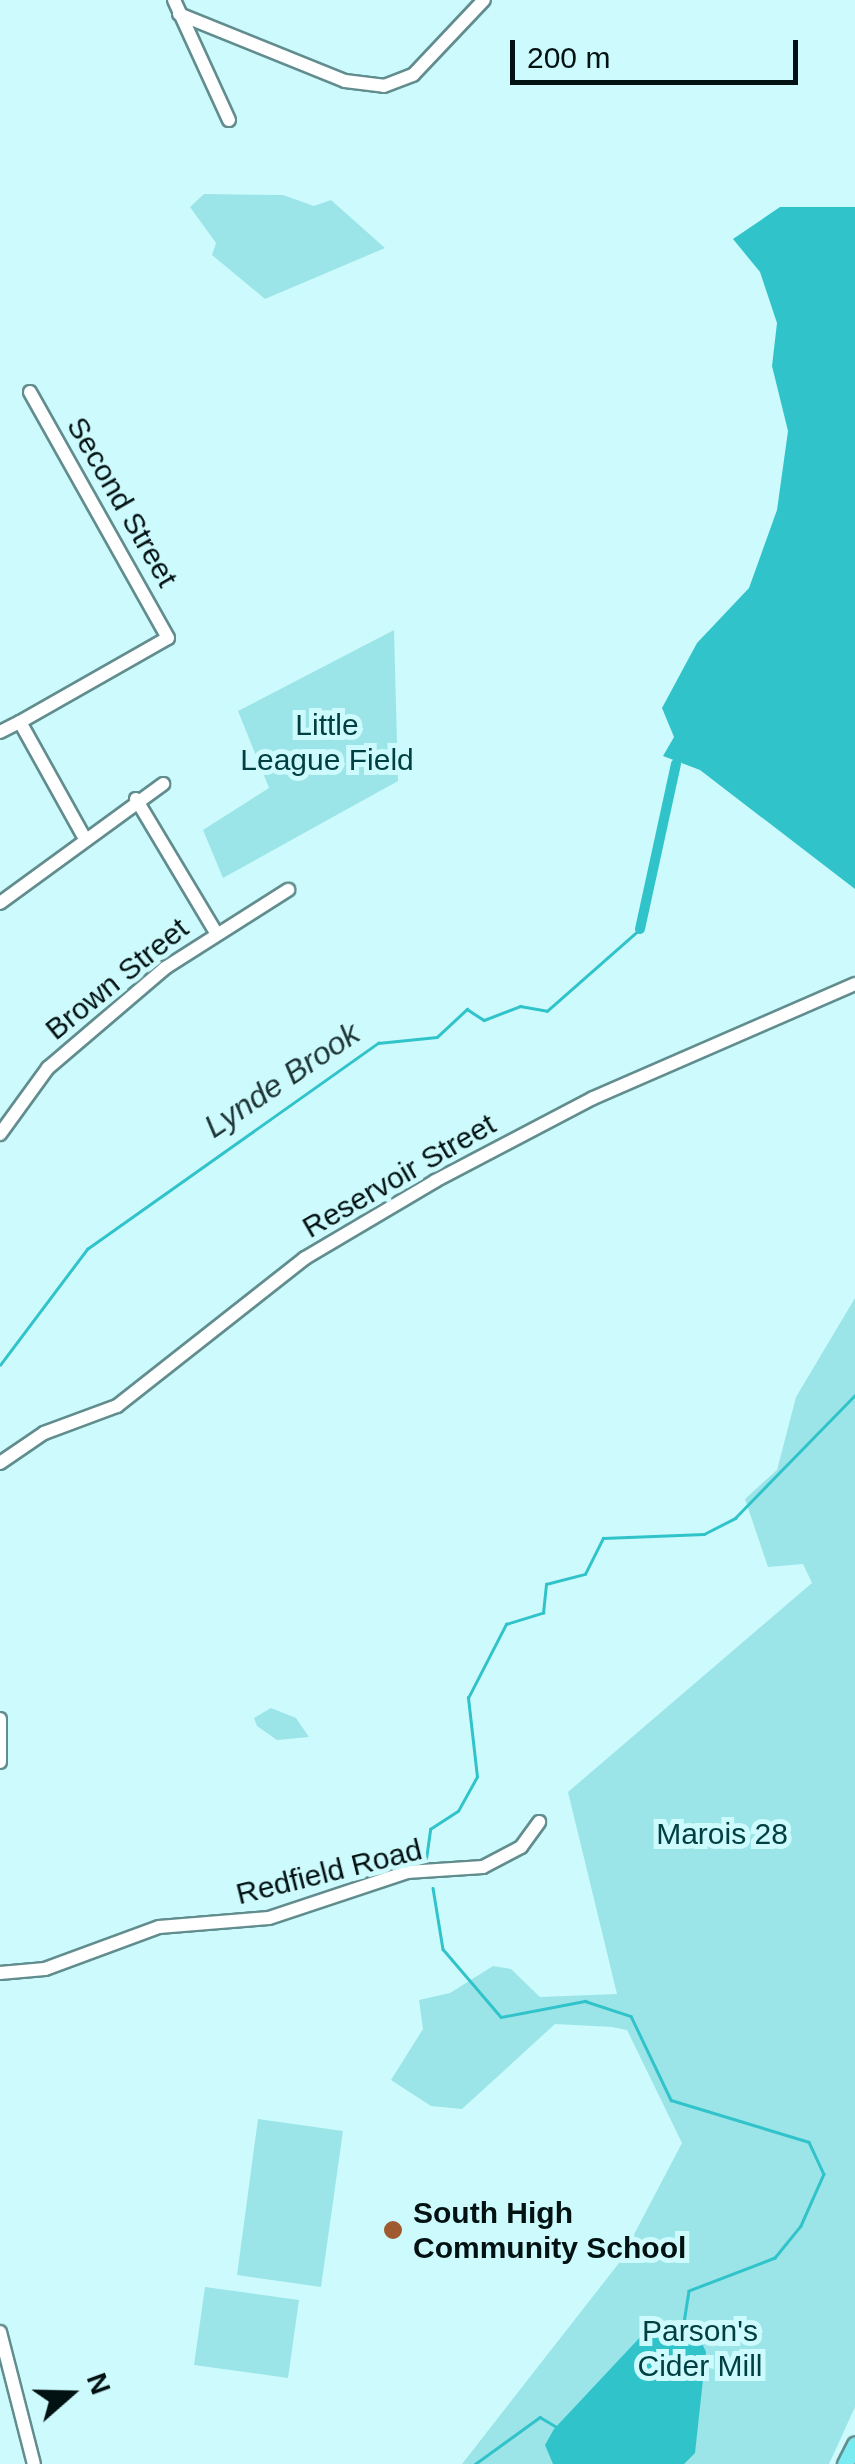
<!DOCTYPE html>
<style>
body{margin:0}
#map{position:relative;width:855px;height:2464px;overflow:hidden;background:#cdfbfd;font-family:Arial,sans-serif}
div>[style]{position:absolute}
.green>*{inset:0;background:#9be5e9}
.water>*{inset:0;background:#31c3ca}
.stream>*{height:2.5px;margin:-1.25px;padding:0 1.25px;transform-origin:1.25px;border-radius:1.25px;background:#31c3ca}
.canal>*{height:10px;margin:-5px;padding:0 5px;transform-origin:5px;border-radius:5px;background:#31c3ca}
.roads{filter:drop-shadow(2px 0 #628d8f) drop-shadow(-2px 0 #628d8f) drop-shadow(0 2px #628d8f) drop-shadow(0 -2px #628d8f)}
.minor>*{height:12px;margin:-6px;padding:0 6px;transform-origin:6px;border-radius:6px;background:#fff}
.major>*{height:15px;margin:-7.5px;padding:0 7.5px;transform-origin:7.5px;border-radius:7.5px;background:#79ecf1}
.dots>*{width:28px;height:28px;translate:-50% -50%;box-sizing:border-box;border:5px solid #cdfbfd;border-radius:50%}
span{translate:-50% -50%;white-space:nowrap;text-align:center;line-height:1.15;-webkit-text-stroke:10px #cdfbfd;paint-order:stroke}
.street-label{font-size:30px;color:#021112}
.park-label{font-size:30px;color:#004043}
.poi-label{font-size:30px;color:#021112;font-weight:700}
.left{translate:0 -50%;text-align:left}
.water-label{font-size:32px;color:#1e3536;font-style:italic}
.north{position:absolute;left:20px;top:2344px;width:100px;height:100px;-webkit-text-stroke:8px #cdfbfd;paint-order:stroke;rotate:70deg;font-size:28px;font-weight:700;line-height:40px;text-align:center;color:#021112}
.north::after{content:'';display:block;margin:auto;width:35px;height:45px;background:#021112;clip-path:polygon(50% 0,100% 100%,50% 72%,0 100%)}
.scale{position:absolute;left:510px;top:40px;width:288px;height:45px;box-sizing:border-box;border:5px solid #021112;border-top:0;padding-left:12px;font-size:30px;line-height:35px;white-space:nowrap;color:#021112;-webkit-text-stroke:8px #cdfbfd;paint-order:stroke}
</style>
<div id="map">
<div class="green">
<i style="clip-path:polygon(204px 194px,283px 195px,314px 206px,331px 200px,385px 248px,265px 299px,212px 255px,216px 243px,190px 207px)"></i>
<i style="clip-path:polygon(394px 630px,398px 781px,223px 878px,203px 830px,269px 788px,238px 711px)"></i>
<i style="clip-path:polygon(855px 1298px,855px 2407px,829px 2464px,462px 2464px,619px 2263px,682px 2143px,627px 2030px,612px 2027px,555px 2024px,462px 2109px,431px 2106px,391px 2080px,423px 2029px,419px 2000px,450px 1993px,493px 1966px,511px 1969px,540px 1997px,617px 1994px,568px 1792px,812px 1583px,803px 1564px,768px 1567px,745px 1499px,777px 1470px,796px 1397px)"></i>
<i style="clip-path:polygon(271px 1708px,296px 1718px,309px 1737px,277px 1740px,257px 1726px,254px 1718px)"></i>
<i style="clip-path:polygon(258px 2119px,343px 2131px,321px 2287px,237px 2275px)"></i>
<i style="clip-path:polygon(205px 2287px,299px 2300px,288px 2378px,194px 2365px)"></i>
</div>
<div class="water">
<i style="clip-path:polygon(780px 207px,855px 207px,855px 889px,700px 770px,663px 756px,674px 737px,662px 708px,697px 643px,749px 588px,777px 510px,788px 431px,772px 366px,777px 323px,760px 272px,733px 239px)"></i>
<i style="clip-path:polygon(664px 2327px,700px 2339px,706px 2352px,695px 2453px,684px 2464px,553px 2464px,545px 2445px,554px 2429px,644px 2333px)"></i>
</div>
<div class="stream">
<i style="left:0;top:1365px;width:145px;rotate:-53.1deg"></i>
<i style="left:87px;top:1249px;width:357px;rotate:-35.3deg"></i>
<i style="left:378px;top:1043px;width:59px;rotate:-5.8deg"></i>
<i style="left:437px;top:1037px;width:41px;rotate:-43deg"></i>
<i style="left:467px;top:1009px;width:20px;rotate:33deg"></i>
<i style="left:484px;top:1020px;width:39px;rotate:-21deg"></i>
<i style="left:520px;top:1006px;width:27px;rotate:10deg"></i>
<i style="left:547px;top:1011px;width:124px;rotate:-41.4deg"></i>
<i style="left:426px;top:1859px;width:30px;rotate:-82deg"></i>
<i style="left:430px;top:1829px;width:33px;rotate:-33deg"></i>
<i style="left:458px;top:1811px;width:39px;rotate:-61deg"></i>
<i style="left:477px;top:1777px;width:80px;rotate:-96.5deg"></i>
<i style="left:468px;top:1698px;width:83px;rotate:-62.8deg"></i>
<i style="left:506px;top:1624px;width:39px;rotate:-17deg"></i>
<i style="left:543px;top:1613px;width:29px;rotate:-84deg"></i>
<i style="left:546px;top:1584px;width:40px;rotate:-14.4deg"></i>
<i style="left:585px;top:1574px;width:40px;rotate:-63.4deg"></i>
<i style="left:603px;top:1538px;width:101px;rotate:-2.3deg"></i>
<i style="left:704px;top:1534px;width:35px;rotate:-27deg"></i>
<i style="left:735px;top:1518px;width:172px;rotate:-45.7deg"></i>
<i style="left:433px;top:1888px;width:62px;rotate:80.7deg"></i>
<i style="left:443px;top:1949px;width:89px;rotate:49.5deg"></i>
<i style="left:501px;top:2017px;width:86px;rotate:-10.8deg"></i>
<i style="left:585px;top:2001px;width:48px;rotate:18.1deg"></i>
<i style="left:631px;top:2016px;width:93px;rotate:64.5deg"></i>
<i style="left:671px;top:2100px;width:144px;rotate:16.9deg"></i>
<i style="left:809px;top:2142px;width:35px;rotate:65deg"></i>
<i style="left:824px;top:2174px;width:57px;rotate:113.9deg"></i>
<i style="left:801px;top:2226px;width:41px;rotate:129.1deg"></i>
<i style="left:775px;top:2258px;width:92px;rotate:159deg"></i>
<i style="left:689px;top:2291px;width:39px;rotate:99deg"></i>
<i style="left:475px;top:2464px;width:80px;rotate:-35.9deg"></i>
<i style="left:540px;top:2417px;width:21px;rotate:31deg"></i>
</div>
<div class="canal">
<i style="left:640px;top:929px;width:169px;rotate:-77.7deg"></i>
</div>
<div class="roads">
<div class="minor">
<i style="left:174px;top:0;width:132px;rotate:65.4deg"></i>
<i style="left:179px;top:14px;width:179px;rotate:22deg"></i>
<i style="left:345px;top:81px;width:39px;rotate:7deg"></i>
<i style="left:384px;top:86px;width:31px;rotate:-21deg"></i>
<i style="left:413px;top:75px;width:103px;rotate:-46.6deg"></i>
<i style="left:20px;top:722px;width:170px;rotate:-29.6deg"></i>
<i style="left:168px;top:638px;width:282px;rotate:-119.3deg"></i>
<i style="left:0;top:732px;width:22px;rotate:-27deg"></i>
<i style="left:20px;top:722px;width:129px;rotate:60.9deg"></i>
<i style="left:136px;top:799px;width:154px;rotate:59.1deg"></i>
<i style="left:0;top:903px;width:202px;rotate:-36.1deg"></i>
<i style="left:0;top:1134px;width:82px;rotate:-54deg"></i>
<i style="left:48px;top:1068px;width:154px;rotate:-40.5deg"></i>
<i style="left:165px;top:968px;width:146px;rotate:-32.4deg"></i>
<i style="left:0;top:1463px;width:53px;rotate:-34.3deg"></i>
<i style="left:44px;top:1433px;width:78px;rotate:-20.3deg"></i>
<i style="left:117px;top:1406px;width:239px;rotate:-38.2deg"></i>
<i style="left:305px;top:1258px;width:151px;rotate:-30.6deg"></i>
<i style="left:435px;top:1181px;width:178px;rotate:-27.7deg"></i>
<i style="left:593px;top:1098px;width:286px;rotate:-23.5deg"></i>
<i style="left:0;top:1719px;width:43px;rotate:90deg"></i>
<i style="left:0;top:1973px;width:45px;rotate:-5.1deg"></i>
<i style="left:45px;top:1969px;width:121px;rotate:-20.2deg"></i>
<i style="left:159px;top:1927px;width:110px;rotate:-4.7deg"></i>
<i style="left:269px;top:1918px;width:145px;rotate:-18.4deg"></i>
<i style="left:407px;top:1872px;width:76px;rotate:-3.8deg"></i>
<i style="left:483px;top:1867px;width:43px;rotate:-27.8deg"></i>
<i style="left:521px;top:1847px;width:31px;rotate:-54deg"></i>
<i style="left:0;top:2332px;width:136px;rotate:75.6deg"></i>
</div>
<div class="major">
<i style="left:845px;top:2464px;width:22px;rotate:-63deg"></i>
</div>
</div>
<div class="dots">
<i style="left:393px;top:2230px;background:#a05a2f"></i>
</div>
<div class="street-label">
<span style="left:122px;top:502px;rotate:60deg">Second Street</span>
<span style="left:117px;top:979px;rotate:-39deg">Brown Street</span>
<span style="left:399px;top:1176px;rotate:-30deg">Reservoir Street</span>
<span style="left:329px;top:1872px;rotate:-14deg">Redfield Road</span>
</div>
<div class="park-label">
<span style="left:327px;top:742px">Little<br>League Field</span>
<span style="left:722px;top:1834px">Marois 28</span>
<span style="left:700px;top:2348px">Parson's<br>Cider Mill</span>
</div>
<div class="poi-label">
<span class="left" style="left:413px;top:2230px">South High<br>Community School</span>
</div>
<div class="water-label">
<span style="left:282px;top:1080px;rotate:-34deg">Lynde Brook</span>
</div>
<div class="north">N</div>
<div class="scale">200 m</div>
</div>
